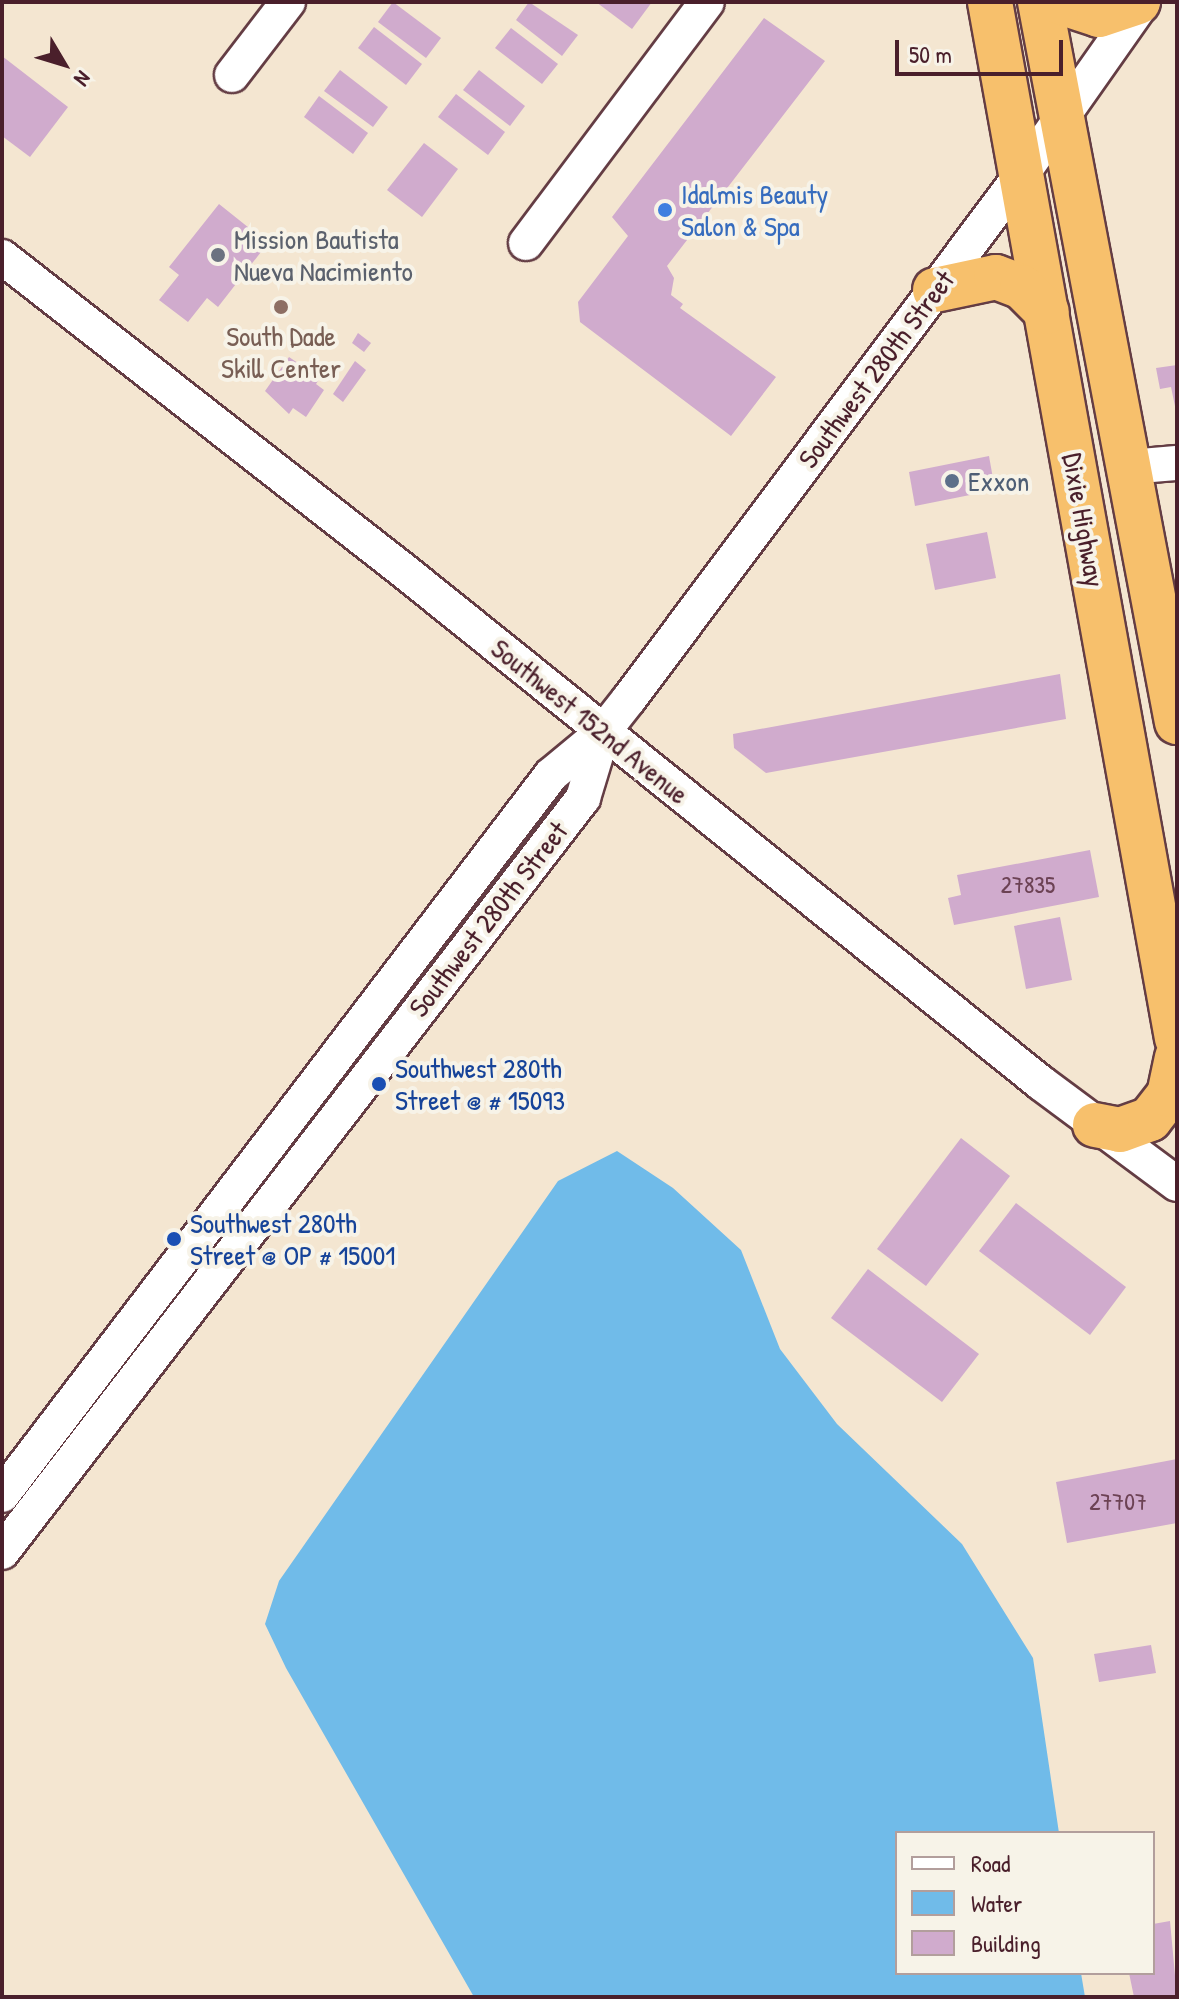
<!DOCTYPE html>
<style>
body{margin:0}
#map{position:relative;width:1179px;height:1999px;overflow:hidden;background:#f4e6d1;font-family:"Patrick Hand",sans-serif}
div>[style]{position:absolute}
.water>*{inset:0;background:#70bbe9}
.building>*{inset:0;background:#d0abcd}
.roads{filter:drop-shadow(2px 0 #643d44) drop-shadow(-2px 0 #643d44) drop-shadow(0 2px #643d44) drop-shadow(0 -2px #643d44)}
.minor>*{height:34px;margin:-17px;padding:0 17px;transform-origin:17px;border-radius:17px;background:#fff}
.highway>*{height:44px;margin:-22px;padding:0 22px;transform-origin:22px;border-radius:22px;background:#f7c06c}
.dots>*{width:22px;height:22px;translate:-50% -50%;box-sizing:border-box;border:4px solid #f7f3e8;border-radius:50%}
span{translate:-50% -50%;white-space:nowrap;text-align:center;line-height:1.15;-webkit-text-stroke:8px #f7f3e8;paint-order:stroke}
.number-label{font-size:24px;color:#6c4254}
.number-label span{-webkit-text-stroke-width:0}
.shop-label{font-size:28px;color:#366cbe}
.left{translate:0 -50%;text-align:left}
.worship-label{font-size:28px;color:#5b616d}
.education-label{font-size:28px;color:#785e54}
.street-label{font-size:28px;color:#4a1f2b}
.service-label{font-size:28px;color:#4e5e75}
.transit-label{font-size:28px;color:#164399}
.frame{position:absolute;inset:0;border:4px solid #4a1f2b;pointer-events:none}
.legend{position:absolute;left:895px;top:1831px;width:260px;height:144px;box-sizing:border-box;background:#f7f3e8;border:2px solid #b29e9c;margin:0;padding:10px 14px;list-style:none;font-size:24px;color:#4a1f2b}
.legend li{display:flex;align-items:center;gap:16px;height:40px}
.legend b{width:40px;border:2px solid #b29e9c}
.north{position:absolute;left:24px;top:24px;width:80px;height:80px;-webkit-text-stroke:6px #f7f3e8;paint-order:stroke;rotate:128deg;font-size:22px;font-weight:700;line-height:32px;text-align:center;color:#4a1f2b}
.north::after{content:'';display:block;margin:auto;width:28px;height:36px;background:#4a1f2b;clip-path:polygon(50% 0,100% 100%,50% 72%,0 100%)}
.scale{position:absolute;left:895px;top:40px;width:168px;height:36px;box-sizing:border-box;border:4px solid #4a1f2b;border-top:0;padding-left:10px;font-size:24px;line-height:28px;white-space:nowrap;color:#4a1f2b;-webkit-text-stroke:6px #f7f3e8;paint-order:stroke}
</style>
<div id="map">
<div class="water">
<i style="clip-path:polygon(617px 1151px,673px 1188px,741px 1250px,780px 1349px,837px 1424px,962px 1544px,1033px 1658px,1059px 1833px,897px 1833px,897px 1973px,1081px 1973px,1085px 1997px,474px 1997px,286px 1668px,265px 1624px,279px 1581px,558px 1181px)"></i>
</div>
<div class="building">
<i style="clip-path:polygon(393px 2px,441px 38px,426px 58px,378px 22px)"></i>
<i style="clip-path:polygon(529px 2px,578px 35px,562px 56px,516px 20px)"></i>
<i style="clip-path:polygon(596px 2px,652px 2px,632px 29px)"></i>
<i style="clip-path:polygon(764px 18px,825px 61px,667px 266px,674px 278px,671px 295px,683px 304px,680px 308px,776px 377px,731px 436px,580px 322px,578px 302px,628px 236px,612px 217px)"></i>
<i style="clip-path:polygon(374px 27px,422px 64px,406px 85px,358px 48px)"></i>
<i style="clip-path:polygon(511px 28px,558px 64px,542px 84px,495px 48px)"></i>
<i style="clip-path:polygon(2px 56px,68px 107px,30px 157px,2px 136px)"></i>
<i style="clip-path:polygon(340px 70px,388px 107px,373px 127px,324px 91px)"></i>
<i style="clip-path:polygon(479px 70px,525px 106px,510px 126px,463px 90px)"></i>
<i style="clip-path:polygon(456px 94px,505px 132px,488px 155px,438px 117px)"></i>
<i style="clip-path:polygon(319px 96px,368px 133px,353px 154px,304px 117px)"></i>
<i style="clip-path:polygon(424px 143px,458px 169px,422px 217px,387px 190px)"></i>
<i style="clip-path:polygon(219px 204px,268px 243px,218px 307px,207px 298px,188px 322px,159px 300px,179px 275px,169px 267px)"></i>
<i style="clip-path:polygon(358px 333px,371px 343px,364px 352px,352px 343px)"></i>
<i style="clip-path:polygon(289px 357px,320px 378px,316px 384px,324px 390px,306px 417px,293px 408px,289px 414px,265px 391px)"></i>
<i style="clip-path:polygon(355px 361px,366px 370px,343px 402px,333px 394px)"></i>
<i style="clip-path:polygon(1177px 365px,1177px 411px,1176px 411px,1171px 387px,1160px 389px,1156px 368px)"></i>
<i style="clip-path:polygon(989px 456px,995px 490px,915px 506px,909px 472px)"></i>
<i style="clip-path:polygon(987px 532px,996px 578px,935px 590px,926px 544px)"></i>
<i style="clip-path:polygon(1060px 674px,1066px 719px,766px 773px,734px 748px,733px 734px)"></i>
<i style="clip-path:polygon(1090px 850px,1099px 897px,954px 925px,948px 898px,961px 895px,957px 875px)"></i>
<i style="clip-path:polygon(1060px 917px,1072px 980px,1026px 989px,1014px 926px)"></i>
<i style="clip-path:polygon(961px 1138px,1010px 1176px,926px 1286px,877px 1249px)"></i>
<i style="clip-path:polygon(1016px 1203px,1126px 1287px,1090px 1335px,979px 1251px)"></i>
<i style="clip-path:polygon(868px 1269px,979px 1354px,942px 1402px,831px 1318px)"></i>
<i style="clip-path:polygon(1177px 1459px,1177px 1523px,1067px 1543px,1056px 1482px)"></i>
<i style="clip-path:polygon(1151px 1645px,1156px 1673px,1099px 1682px,1094px 1654px)"></i>
<i style="clip-path:polygon(1170px 1921px,1177px 1997px,1134px 1997px,1129px 1973px,1153px 1973px,1153px 1924px)"></i>
</div>
<div class="roads">
<div class="minor">
<i style="left:232px;top:75px;width:92px;rotate:-52.5deg"></i>
<i style="left:526px;top:243px;width:301px;rotate:-53.1deg"></i>
<i style="left:2px;top:257px;width:510px;rotate:37.99deg"></i>
<i style="left:404px;top:571px;width:817px;rotate:38.79deg"></i>
<i style="left:1041px;top:1083px;width:169px;rotate:36.6deg"></i>
<i style="left:1129px;top:467px;width:48px;rotate:-4.8deg"></i>
<i style="left:2px;top:1495px;width:905px;rotate:-52.67deg"></i>
<i style="left:551px;top:775px;width:67px;rotate:-39.6deg"></i>
<i style="left:603px;top:732px;width:42px;rotate:-51.8deg"></i>
<i style="left:629px;top:699px;width:656px;rotate:-53.18deg"></i>
<i style="left:1022px;top:174px;width:210px;rotate:-54.9deg"></i>
<i style="left:2px;top:1552px;width:952px;rotate:-52.38deg"></i>
<i style="left:583px;top:798px;width:69px;rotate:-73.1deg"></i>
</div>
<div class="highway">
<i style="left:990px;top:2px;width:1053px;rotate:79.77deg"></i>
<i style="left:1040px;top:2px;width:733px;rotate:79.23deg"></i>
<i style="left:1060px;top:2px;width:41px;rotate:18.4deg"></i>
<i style="left:1099px;top:15px;width:41px;rotate:-18.4deg"></i>
<i style="left:935px;top:290px;width:62px;rotate:-12deg"></i>
<i style="left:996px;top:277px;width:28px;rotate:21deg"></i>
<i style="left:1022px;top:287px;width:35px;rotate:45deg"></i>
<i style="left:1095px;top:1125px;width:25px;rotate:11deg"></i>
<i style="left:1120px;top:1130px;width:32px;rotate:-20deg"></i>
<i style="left:1150px;top:1119px;width:31px;rotate:-52deg"></i>
<i style="left:1169px;top:1095px;width:38px;rotate:-78deg"></i>
</div>
</div>
<div class="dots">
<i style="left:665px;top:210px;background:#3f7fe0"></i>
<i style="left:218px;top:255px;background:#6b7280"></i>
<i style="left:281px;top:307px;background:#8d6e63"></i>
<i style="left:952px;top:481px;background:#5c6f8a"></i>
<i style="left:379px;top:1084px;background:#1a4fb4"></i>
<i style="left:174px;top:1239px;background:#1a4fb4"></i>
</div>
<div class="number-label">
<span style="left:1028px;top:885px">27835</span>
<span style="left:1118px;top:1502px">27707</span>
</div>
<div class="shop-label">
<span class="left" style="left:681px;top:210px">Idalmis Beauty<br>Salon &amp; Spa</span>
</div>
<div class="worship-label">
<span class="left" style="left:234px;top:255px">Mission Bautista<br>Nueva Nacimiento</span>
</div>
<div class="education-label">
<span style="left:281px;top:352px">South Dade<br>Skill Center</span>
</div>
<div class="street-label">
<span style="left:876px;top:369px;rotate:-53deg">Southwest 280th Street</span>
<span style="left:1084px;top:520px;rotate:80deg">Dixie Highway</span>
<span style="left:590px;top:721px;rotate:39deg">Southwest 152nd Avenue</span>
<span style="left:488px;top:919px;rotate:-52deg">Southwest 280th Street</span>
</div>
<div class="service-label">
<span class="left" style="left:968px;top:481px">Exxon</span>
</div>
<div class="transit-label">
<span class="left" style="left:395px;top:1084px">Southwest 280th<br>Street @ # 15093</span>
<span class="left" style="left:190px;top:1239px">Southwest 280th<br>Street @ OP # 15001</span>
</div>
<div class="frame"></div>
<ul class="legend">
<li><b style="height:10px;background:#fff"></b>Road</li>
<li><b style="height:22px;background:#70bbe9"></b>Water</li>
<li><b style="height:22px;background:#d0abcd"></b>Building</li>
</ul>
<div class="north">N</div>
<div class="scale">50 m</div>
</div>
